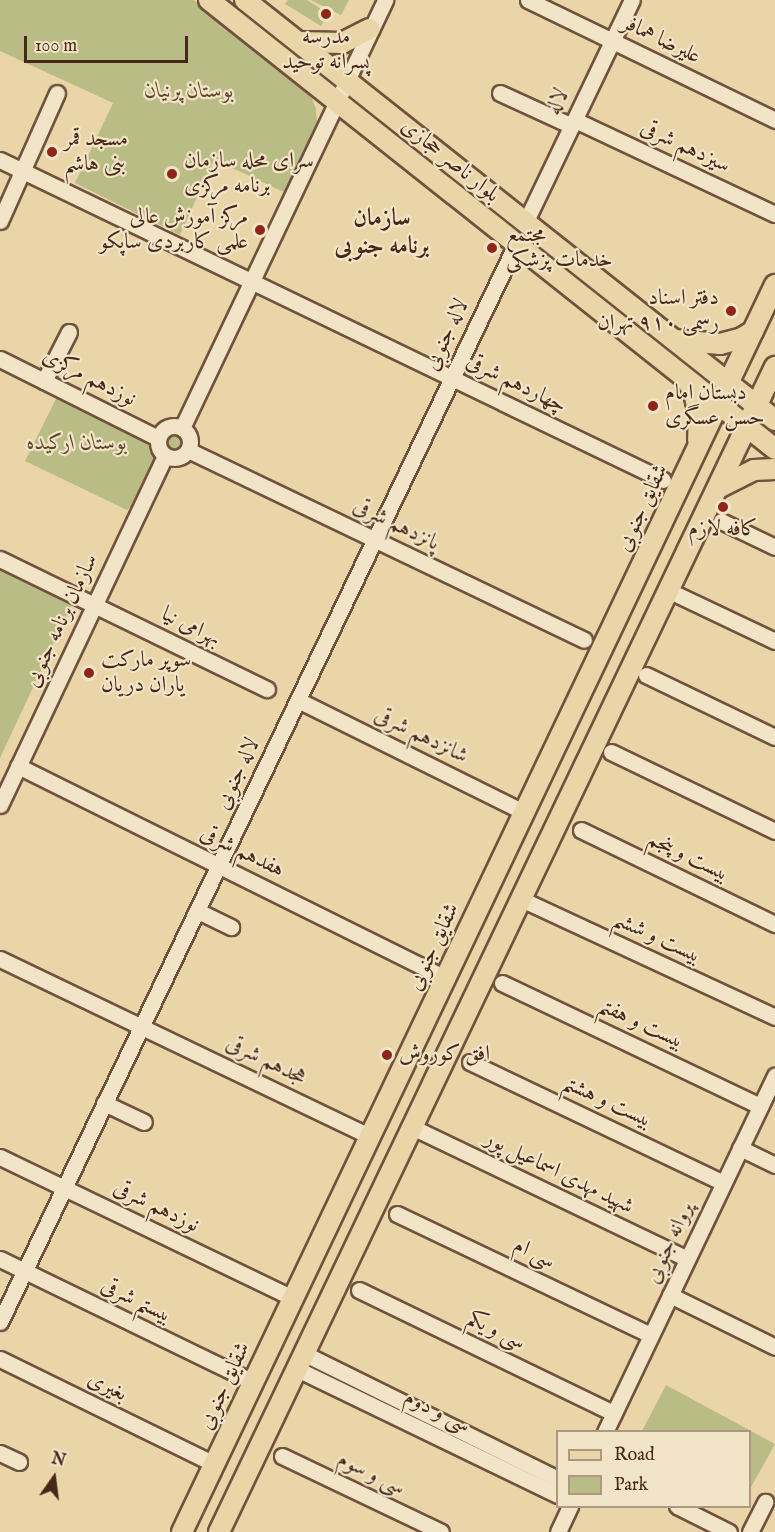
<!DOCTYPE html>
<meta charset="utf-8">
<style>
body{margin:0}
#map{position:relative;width:775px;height:1532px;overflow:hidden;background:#ead5a9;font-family:"IM FELL English",Amiri,serif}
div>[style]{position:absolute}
.green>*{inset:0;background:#babc86}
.round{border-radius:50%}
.roads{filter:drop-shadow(2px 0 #70523c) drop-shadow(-2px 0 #70523c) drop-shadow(0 2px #70523c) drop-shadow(0 -2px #70523c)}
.minor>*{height:15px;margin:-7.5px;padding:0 7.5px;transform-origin:7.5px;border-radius:7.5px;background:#f1e4c7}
.minor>.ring{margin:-7.5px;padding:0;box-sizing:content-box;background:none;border:15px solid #f1e4c7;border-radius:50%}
.major>*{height:20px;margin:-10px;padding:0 10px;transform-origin:10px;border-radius:10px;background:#ead5a9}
.dots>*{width:16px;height:16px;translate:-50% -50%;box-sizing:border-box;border:3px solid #f1e4c7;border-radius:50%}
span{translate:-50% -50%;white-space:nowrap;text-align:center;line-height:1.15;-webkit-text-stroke:4.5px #f1e4c7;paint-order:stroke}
.poi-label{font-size:22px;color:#472717}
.left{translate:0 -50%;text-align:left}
.right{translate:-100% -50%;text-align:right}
.street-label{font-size:22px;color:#472717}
.park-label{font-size:22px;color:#5e452d;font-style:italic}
.neighbourhood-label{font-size:24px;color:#472717;font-weight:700}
.legend{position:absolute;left:556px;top:1430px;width:195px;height:78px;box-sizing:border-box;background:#f1e4c7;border:2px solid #ad9881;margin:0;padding:8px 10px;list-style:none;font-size:18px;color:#472717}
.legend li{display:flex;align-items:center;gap:12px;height:30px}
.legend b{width:30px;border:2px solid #ad9881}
.north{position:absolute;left:24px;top:1448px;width:60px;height:60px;-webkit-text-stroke:4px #f1e4c7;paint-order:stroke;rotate:14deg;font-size:16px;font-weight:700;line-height:24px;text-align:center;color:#472717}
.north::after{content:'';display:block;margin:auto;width:21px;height:27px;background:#472717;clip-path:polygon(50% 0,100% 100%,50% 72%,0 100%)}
.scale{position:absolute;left:24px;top:36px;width:164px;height:27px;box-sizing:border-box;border:3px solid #472717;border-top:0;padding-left:8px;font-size:18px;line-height:21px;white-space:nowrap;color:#472717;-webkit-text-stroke:4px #f1e4c7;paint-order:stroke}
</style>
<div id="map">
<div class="green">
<i style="clip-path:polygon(0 0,194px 0,309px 91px,316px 109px,317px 122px,286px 193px,219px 162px,212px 164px,180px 235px,75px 183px,113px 103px,0 51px)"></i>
<i style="clip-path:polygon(288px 0,307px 0,329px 14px,321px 26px,285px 4px)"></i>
<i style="clip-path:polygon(311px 0,349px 0,341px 15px)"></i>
<i style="clip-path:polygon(59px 393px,152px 440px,156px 456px,131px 507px,127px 510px,25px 461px)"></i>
<i class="round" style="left:163px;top:431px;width:22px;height:22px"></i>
<i style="clip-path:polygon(0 569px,72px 604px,0 758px)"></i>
<i style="clip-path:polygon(666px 1385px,775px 1444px,750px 1489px,750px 1432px,642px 1431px)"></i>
</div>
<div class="roads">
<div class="minor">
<i style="left:528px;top:0;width:275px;rotate:25.9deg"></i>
<i style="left:500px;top:93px;width:79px;rotate:24.6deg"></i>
<i style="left:575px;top:120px;width:221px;rotate:25.2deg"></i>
<i style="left:0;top:160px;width:736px;rotate:25.76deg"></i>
<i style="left:0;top:221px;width:140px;rotate:-66deg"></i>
<i style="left:525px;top:223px;width:247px;rotate:-64.4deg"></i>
<i style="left:0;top:359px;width:177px;rotate:26.6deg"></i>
<i style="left:44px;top:381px;width:55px;rotate:-63deg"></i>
<i class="ring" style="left:158px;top:426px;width:17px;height:17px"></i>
<i style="left:182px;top:428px;width:474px;rotate:-64.6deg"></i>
<i style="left:188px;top:450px;width:439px;rotate:25.6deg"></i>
<i style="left:721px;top:521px;width:60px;rotate:25.7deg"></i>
<i style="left:0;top:559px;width:297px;rotate:26deg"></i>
<i style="left:678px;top:595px;width:107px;rotate:25.4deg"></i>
<i style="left:646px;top:675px;width:143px;rotate:25.7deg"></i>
<i style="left:298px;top:700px;width:252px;rotate:26.4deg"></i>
<i style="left:611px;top:752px;width:182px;rotate:25.7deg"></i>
<i style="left:18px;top:766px;width:477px;rotate:26.4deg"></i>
<i style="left:0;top:805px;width:386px;rotate:-64.7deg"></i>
<i style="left:581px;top:830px;width:216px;rotate:25.9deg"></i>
<i style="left:521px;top:899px;width:280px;rotate:24.9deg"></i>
<i style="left:198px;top:911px;width:37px;rotate:26deg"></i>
<i style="left:0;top:959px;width:410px;rotate:25.6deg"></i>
<i style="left:502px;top:983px;width:286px;rotate:25.5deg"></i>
<i style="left:470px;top:1062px;width:281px;rotate:25.5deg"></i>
<i style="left:104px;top:1103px;width:44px;rotate:25.4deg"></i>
<i style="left:412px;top:1127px;width:305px;rotate:25.6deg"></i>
<i style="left:740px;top:1148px;width:39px;rotate:26deg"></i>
<i style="left:0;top:1157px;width:325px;rotate:25.7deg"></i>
<i style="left:397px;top:1214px;width:281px;rotate:25.5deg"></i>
<i style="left:0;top:1259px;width:281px;rotate:25.9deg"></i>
<i style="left:359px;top:1290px;width:283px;rotate:25.8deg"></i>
<i style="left:670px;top:1295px;width:117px;rotate:26.3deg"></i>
<i style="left:0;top:1322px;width:1195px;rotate:-64.42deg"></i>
<i style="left:305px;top:1354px;width:282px;rotate:26.3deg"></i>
<i style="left:0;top:1359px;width:238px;rotate:26.1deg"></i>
<i style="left:297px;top:1369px;width:290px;rotate:25.8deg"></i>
<i style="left:605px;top:1432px;width:395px;rotate:-64.5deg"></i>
<i style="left:0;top:1453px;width:21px;rotate:25deg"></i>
<i style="left:282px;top:1456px;width:176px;rotate:25.5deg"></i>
<i style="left:677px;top:1506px;width:58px;rotate:26.6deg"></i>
<i style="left:558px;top:1532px;width:29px;rotate:-65deg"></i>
<i style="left:750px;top:1532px;width:34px;rotate:-63deg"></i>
</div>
<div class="major">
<i style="left:209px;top:0;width:722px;rotate:38.42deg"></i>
<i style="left:245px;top:0;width:676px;rotate:38.4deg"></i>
<i style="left:300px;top:42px;width:42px;rotate:1.4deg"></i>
<i style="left:342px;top:43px;width:31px;rotate:-27deg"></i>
<i style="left:675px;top:340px;width:45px;rotate:5.1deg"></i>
<i style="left:720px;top:344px;width:23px;rotate:-15deg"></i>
<i style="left:742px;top:338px;width:13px;rotate:-32deg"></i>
<i style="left:686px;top:379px;width:16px;rotate:60deg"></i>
<i style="left:694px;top:393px;width:22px;rotate:77deg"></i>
<i style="left:699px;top:414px;width:26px;rotate:92deg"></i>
<i style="left:718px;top:488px;width:40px;rotate:-26.6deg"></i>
<i style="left:754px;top:470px;width:21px;rotate:-3deg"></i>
<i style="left:182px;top:1532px;width:1381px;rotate:-64.57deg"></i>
<i style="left:219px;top:1532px;width:1291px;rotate:-64.49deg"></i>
</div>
</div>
<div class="dots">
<i style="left:326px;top:14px;background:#8f2418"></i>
<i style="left:52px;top:152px;background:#8f2418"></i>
<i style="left:172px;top:174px;background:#8f2418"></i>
<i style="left:260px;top:230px;background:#8f2418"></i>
<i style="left:492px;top:248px;background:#8f2418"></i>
<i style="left:731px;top:311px;background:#8f2418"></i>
<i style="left:653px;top:406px;background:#8f2418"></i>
<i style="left:723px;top:507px;background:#8f2418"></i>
<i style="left:89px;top:673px;background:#8f2418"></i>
<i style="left:387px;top:1055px;background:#8f2418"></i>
</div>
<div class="poi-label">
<span style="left:326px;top:50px">مدرسه<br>پسرانه توحید</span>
<span class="left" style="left:64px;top:152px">مسجد قمر<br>بنی هاشم</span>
<span class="left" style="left:184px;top:174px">سرای محله سازمان<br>برنامه مرکزی</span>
<span class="right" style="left:248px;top:230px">مرکز آموزش عالی<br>علمی کاربردی ساپکو</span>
<span class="left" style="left:506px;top:248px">مجتمع<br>خدمات پزشکی</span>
<span class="right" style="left:719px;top:311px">دفتر اسناد<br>رسمی ۹۱۰ تهران</span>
<span class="left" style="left:665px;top:406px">دبستان امام<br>حسن عسگری</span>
<span style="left:723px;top:530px">کافه لازم</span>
<span class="left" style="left:101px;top:673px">سوپر مارکت<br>یاران دریان</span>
<span class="left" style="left:399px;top:1055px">افق کوروش</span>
</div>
<div class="street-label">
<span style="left:661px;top:40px;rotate:26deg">علیرضا همافر</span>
<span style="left:558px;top:102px;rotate:-64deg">لاله</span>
<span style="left:685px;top:147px;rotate:25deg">سیزدهم شرقی</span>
<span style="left:450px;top:161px;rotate:39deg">بلوار ناصر حجازی</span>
<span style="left:447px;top:335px;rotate:-65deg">لاله جنوبی</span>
<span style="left:89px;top:378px;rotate:27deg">نوزدهم مرکزی</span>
<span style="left:516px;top:384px;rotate:26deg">چهاردهم شرقی</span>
<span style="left:643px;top:508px;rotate:-65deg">شقایق جنوبی</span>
<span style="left:396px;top:525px;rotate:26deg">پانزدهم شرقی</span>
<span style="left:62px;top:621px;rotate:-65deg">سازمان برنامه جنوبی</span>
<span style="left:191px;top:627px;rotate:26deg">بهرامی نیا</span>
<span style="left:421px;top:736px;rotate:26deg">شانزدهم شرقی</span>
<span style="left:238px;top:774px;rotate:-65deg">لاله جنوبی</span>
<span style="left:242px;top:852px;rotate:26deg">هفدهم شرقی</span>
<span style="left:688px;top:857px;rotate:26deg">بیست و پنجم</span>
<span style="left:657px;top:938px;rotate:25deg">بیست و ششم</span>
<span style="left:434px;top:947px;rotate:-65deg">شقایق جنوبی</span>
<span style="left:641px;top:1024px;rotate:25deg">بیست و هفتم</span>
<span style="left:266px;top:1061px;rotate:26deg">هجدهم شرقی</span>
<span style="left:607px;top:1102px;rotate:25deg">بیست و هشتم</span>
<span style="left:559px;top:1173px;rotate:26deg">شهید مهدی اسماعیل پور</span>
<span style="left:156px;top:1207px;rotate:26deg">نوزدهم شرقی</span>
<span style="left:670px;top:1243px;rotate:-65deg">پروانه جنوبی</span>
<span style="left:534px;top:1254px;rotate:26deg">سی ام</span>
<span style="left:136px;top:1301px;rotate:26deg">بیستم شرقی</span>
<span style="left:496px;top:1331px;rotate:26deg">سی و یکم</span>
<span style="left:225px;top:1386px;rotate:-65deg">شقایق جنوبی</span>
<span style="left:107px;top:1387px;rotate:26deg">بغیری</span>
<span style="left:437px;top:1412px;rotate:26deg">سی و دوم</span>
<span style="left:371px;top:1474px;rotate:26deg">سی و سوم</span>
</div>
<div class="park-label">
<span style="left:189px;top:92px">بوستان پرنیان</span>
<span style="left:77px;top:444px">بوستان ارکیده</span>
</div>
<div class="neighbourhood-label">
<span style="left:382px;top:233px">سازمان<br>برنامه جنوبی</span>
</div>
<ul class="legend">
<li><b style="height:8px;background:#ead5a9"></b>Road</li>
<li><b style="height:16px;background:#babc86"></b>Park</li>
</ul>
<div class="north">N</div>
<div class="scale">100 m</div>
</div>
